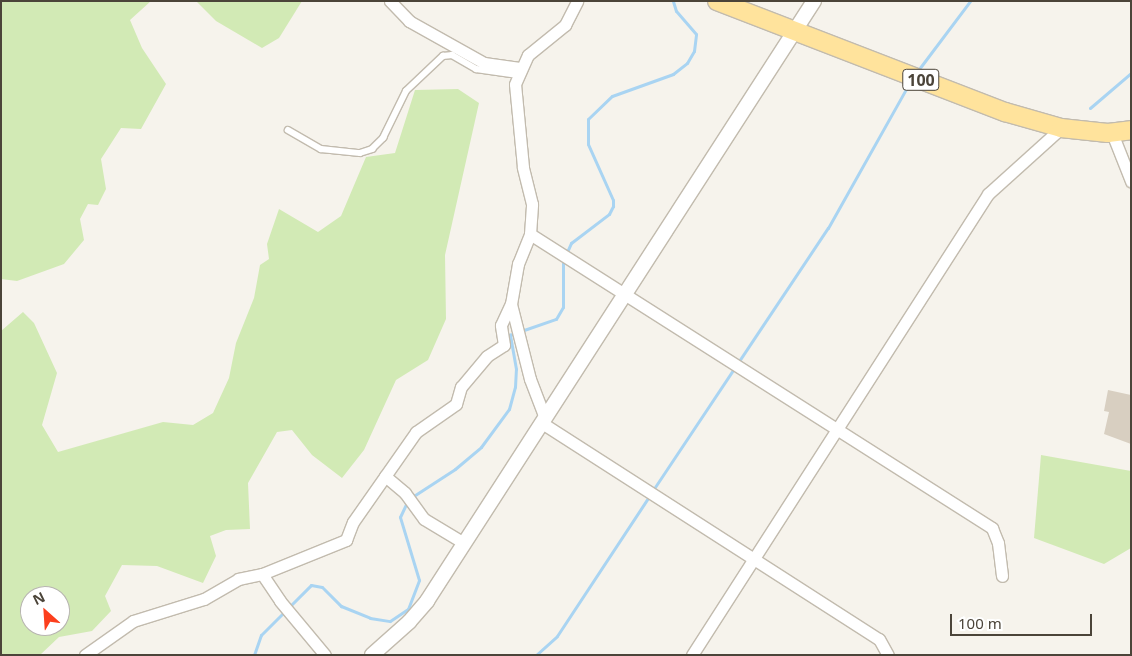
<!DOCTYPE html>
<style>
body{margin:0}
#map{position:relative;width:1132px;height:656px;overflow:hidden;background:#f6f3ec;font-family:"Noto Sans",sans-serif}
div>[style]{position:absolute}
.green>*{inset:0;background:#d2eab5}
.stream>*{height:3px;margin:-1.5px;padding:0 1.5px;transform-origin:1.5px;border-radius:1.5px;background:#a9d4f2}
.building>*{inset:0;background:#d8cfc1}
.roads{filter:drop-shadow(1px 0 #c2bbae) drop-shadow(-1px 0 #c2bbae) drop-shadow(0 1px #c2bbae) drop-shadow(0 -1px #c2bbae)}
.service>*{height:5.5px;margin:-2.75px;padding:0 2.75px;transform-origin:2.75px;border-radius:2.75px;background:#fff}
.minor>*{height:11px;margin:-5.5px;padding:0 5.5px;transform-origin:5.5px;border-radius:5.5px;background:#fff}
.tertiary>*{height:14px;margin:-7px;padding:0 7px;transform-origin:7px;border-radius:7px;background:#fff}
.primary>*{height:18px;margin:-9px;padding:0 9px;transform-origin:9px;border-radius:9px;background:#ffe39c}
span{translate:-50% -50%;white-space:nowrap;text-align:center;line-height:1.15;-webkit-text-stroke:5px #fff;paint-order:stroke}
.shield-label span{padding:1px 4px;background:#fff;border:1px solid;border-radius:4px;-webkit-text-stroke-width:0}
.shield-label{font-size:16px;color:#4b4439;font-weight:700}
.frame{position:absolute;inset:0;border:2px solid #4b4439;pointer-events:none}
.north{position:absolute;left:20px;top:586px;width:50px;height:50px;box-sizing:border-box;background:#fff;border:1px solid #b7b4b0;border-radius:50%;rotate:334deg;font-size:14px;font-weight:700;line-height:20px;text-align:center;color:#4b4439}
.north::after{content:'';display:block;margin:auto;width:18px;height:22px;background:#fc3f1d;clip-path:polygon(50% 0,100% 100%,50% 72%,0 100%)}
.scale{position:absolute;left:950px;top:614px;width:142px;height:22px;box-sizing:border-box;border:2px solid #4b4439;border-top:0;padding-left:6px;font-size:15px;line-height:18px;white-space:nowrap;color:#4b4439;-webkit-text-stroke:4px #fff;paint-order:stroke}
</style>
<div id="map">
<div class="green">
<i style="clip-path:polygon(1px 1px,151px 1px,130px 20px,142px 48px,166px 84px,141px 129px,121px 128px,101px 159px,106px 189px,98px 205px,88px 204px,80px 219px,84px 240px,64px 264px,17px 281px,1px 279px)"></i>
<i style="clip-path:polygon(196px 1px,302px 1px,279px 38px,262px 48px,216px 21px)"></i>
<i style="clip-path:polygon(evenodd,458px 89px,479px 103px,445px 255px,446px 319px,428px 360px,396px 380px,364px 450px,342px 478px,312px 455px,292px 430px,277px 432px,248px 483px,250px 529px,226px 530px,210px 536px,216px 556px,203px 583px,157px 566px,122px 565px,105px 596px,111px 611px,92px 631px,59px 637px,40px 655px,1px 655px,1px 331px,23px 312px,34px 323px,57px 373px,42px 425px,58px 452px,163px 422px,193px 425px,213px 413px,229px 378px,236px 343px,254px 298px,260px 265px,269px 259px,267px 244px,279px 209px,318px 232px,341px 216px,366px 157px,395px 153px,415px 90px,458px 89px,30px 596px,60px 596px,60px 626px,30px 626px,30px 596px)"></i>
<i style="clip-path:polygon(1041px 455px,1131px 471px,1131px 548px,1104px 564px,1034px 538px)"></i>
</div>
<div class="stream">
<i style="left:916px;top:73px;width:90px;rotate:-53.1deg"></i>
<i style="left:1090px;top:108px;width:54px;rotate:-40.5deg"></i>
<i style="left:521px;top:331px;width:37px;rotate:-19deg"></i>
<i style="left:556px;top:319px;width:14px;rotate:-60deg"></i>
<i style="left:563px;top:307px;width:46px;rotate:-90deg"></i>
<i style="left:563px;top:261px;width:20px;rotate:-66deg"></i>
<i style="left:571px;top:243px;width:48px;rotate:-37.3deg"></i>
<i style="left:609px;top:214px;width:9px;rotate:-63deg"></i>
<i style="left:613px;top:206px;width:6px;rotate:-90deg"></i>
<i style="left:613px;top:200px;width:61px;rotate:-114.1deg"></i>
<i style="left:588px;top:144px;width:25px;rotate:-90deg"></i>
<i style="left:588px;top:119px;width:33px;rotate:-44deg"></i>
<i style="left:612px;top:96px;width:65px;rotate:-19.8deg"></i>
<i style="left:673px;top:74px;width:18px;rotate:-38deg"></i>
<i style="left:687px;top:63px;width:14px;rotate:-60deg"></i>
<i style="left:694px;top:51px;width:17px;rotate:-83deg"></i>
<i style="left:696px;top:34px;width:30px;rotate:-131deg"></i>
<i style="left:676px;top:11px;width:10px;rotate:-107deg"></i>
<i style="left:653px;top:490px;width:315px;rotate:-56.3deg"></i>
<i style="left:828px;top:228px;width:167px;rotate:-60.7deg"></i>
<i style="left:412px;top:497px;width:51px;rotate:-33.1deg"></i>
<i style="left:455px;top:469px;width:34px;rotate:-40deg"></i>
<i style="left:481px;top:447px;width:47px;rotate:-53.6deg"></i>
<i style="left:509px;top:409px;width:23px;rotate:-75deg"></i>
<i style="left:515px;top:387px;width:18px;rotate:-87deg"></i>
<i style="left:516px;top:369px;width:35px;rotate:-100deg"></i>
<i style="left:510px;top:335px;width:5px;rotate:-22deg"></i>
<i style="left:289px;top:607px;width:31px;rotate:-45deg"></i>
<i style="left:311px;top:585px;width:11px;rotate:10deg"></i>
<i style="left:322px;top:587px;width:27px;rotate:45deg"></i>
<i style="left:341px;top:606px;width:31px;rotate:22deg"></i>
<i style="left:370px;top:618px;width:20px;rotate:9deg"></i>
<i style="left:390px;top:621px;width:22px;rotate:-34deg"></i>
<i style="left:408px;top:609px;width:31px;rotate:-69deg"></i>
<i style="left:419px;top:580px;width:66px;rotate:-106.8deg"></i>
<i style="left:400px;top:517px;width:17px;rotate:-65deg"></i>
<i style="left:254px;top:655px;width:21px;rotate:-71deg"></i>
<i style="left:261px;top:635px;width:34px;rotate:-45deg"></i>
<i style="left:536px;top:655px;width:28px;rotate:-42deg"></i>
<i style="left:557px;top:636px;width:169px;rotate:-56.6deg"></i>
</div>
<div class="building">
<i style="clip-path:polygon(1108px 390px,1131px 395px,1131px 444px,1104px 434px,1109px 412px,1104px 411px)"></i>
</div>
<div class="roads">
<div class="service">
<i style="left:288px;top:130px;width:38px;rotate:30deg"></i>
<i style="left:321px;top:149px;width:39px;rotate:6deg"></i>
<i style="left:360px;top:153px;width:13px;rotate:-18deg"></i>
<i style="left:372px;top:149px;width:16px;rotate:-45deg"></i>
<i style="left:383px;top:138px;width:52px;rotate:-63.9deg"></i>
<i style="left:406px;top:91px;width:51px;rotate:-43.4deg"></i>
<i style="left:443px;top:56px;width:9px;rotate:-6deg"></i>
<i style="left:452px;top:55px;width:28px;rotate:30deg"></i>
<i style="left:476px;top:69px;width:42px;rotate:8.1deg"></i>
</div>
<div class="minor">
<i style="left:390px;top:1px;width:28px;rotate:46deg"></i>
<i style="left:409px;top:21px;width:86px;rotate:29.2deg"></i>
<i style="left:484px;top:63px;width:36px;rotate:8deg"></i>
<i style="left:1112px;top:133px;width:52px;rotate:68.4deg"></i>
<i style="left:530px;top:234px;width:548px;rotate:32.47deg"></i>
<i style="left:992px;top:528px;width:16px;rotate:68deg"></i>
<i style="left:998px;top:543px;width:33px;rotate:83deg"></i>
<i style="left:511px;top:304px;width:77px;rotate:75.8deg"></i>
<i style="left:530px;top:379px;width:42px;rotate:69deg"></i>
<i style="left:542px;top:423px;width:400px;rotate:32.7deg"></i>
<i style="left:879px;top:639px;width:18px;rotate:61deg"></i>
<i style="left:385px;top:476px;width:26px;rotate:40deg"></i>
<i style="left:405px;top:493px;width:32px;rotate:54deg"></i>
<i style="left:424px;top:519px;width:47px;rotate:31deg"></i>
<i style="left:262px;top:574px;width:32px;rotate:56deg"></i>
<i style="left:280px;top:601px;width:70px;rotate:50.2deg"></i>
<i style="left:85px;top:655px;width:59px;rotate:-35.3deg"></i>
<i style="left:133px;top:621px;width:74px;rotate:-17.2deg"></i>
<i style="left:204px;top:599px;width:39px;rotate:-30deg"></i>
<i style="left:238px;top:579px;width:25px;rotate:-12deg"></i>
<i style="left:262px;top:574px;width:91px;rotate:-22deg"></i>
<i style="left:346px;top:540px;width:19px;rotate:-69deg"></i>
<i style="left:353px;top:522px;width:110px;rotate:-55deg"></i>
<i style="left:416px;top:432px;width:49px;rotate:-35deg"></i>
<i style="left:456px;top:404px;width:18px;rotate:-74deg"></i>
<i style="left:461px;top:387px;width:40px;rotate:-50deg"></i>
<i style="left:487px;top:356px;width:20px;rotate:-33deg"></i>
<i style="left:504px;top:345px;width:20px;rotate:-99deg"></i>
<i style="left:501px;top:325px;width:23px;rotate:-65deg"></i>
<i style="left:511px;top:304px;width:41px;rotate:-80.1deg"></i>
<i style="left:518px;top:264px;width:32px;rotate:-68deg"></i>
<i style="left:530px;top:234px;width:30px;rotate:-86deg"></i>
<i style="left:532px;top:204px;width:38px;rotate:-104deg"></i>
<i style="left:523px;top:167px;width:83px;rotate:-95.5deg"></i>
<i style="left:515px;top:84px;width:32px;rotate:-66deg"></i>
<i style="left:528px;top:55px;width:48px;rotate:-39deg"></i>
<i style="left:565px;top:25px;width:27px;rotate:-63deg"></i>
<i style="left:692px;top:655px;width:548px;rotate:-57.3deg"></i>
<i style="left:988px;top:194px;width:98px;rotate:-42.1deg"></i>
</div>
<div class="tertiary">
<i style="left:372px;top:655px;width:50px;rotate:-41.7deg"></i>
<i style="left:409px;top:622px;width:28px;rotate:-49deg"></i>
<i style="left:427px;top:601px;width:714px;rotate:-57.18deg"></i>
</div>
<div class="primary">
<i style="left:717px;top:1px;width:309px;rotate:21.1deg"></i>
<i style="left:1005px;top:112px;width:58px;rotate:15.9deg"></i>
<i style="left:1061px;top:128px;width:47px;rotate:6.1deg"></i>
<i style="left:1108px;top:133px;width:23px;rotate:-7deg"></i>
</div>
</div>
<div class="shield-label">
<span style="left:921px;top:80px">100</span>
</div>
<div class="frame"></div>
<div class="north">N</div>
<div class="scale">100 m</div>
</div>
